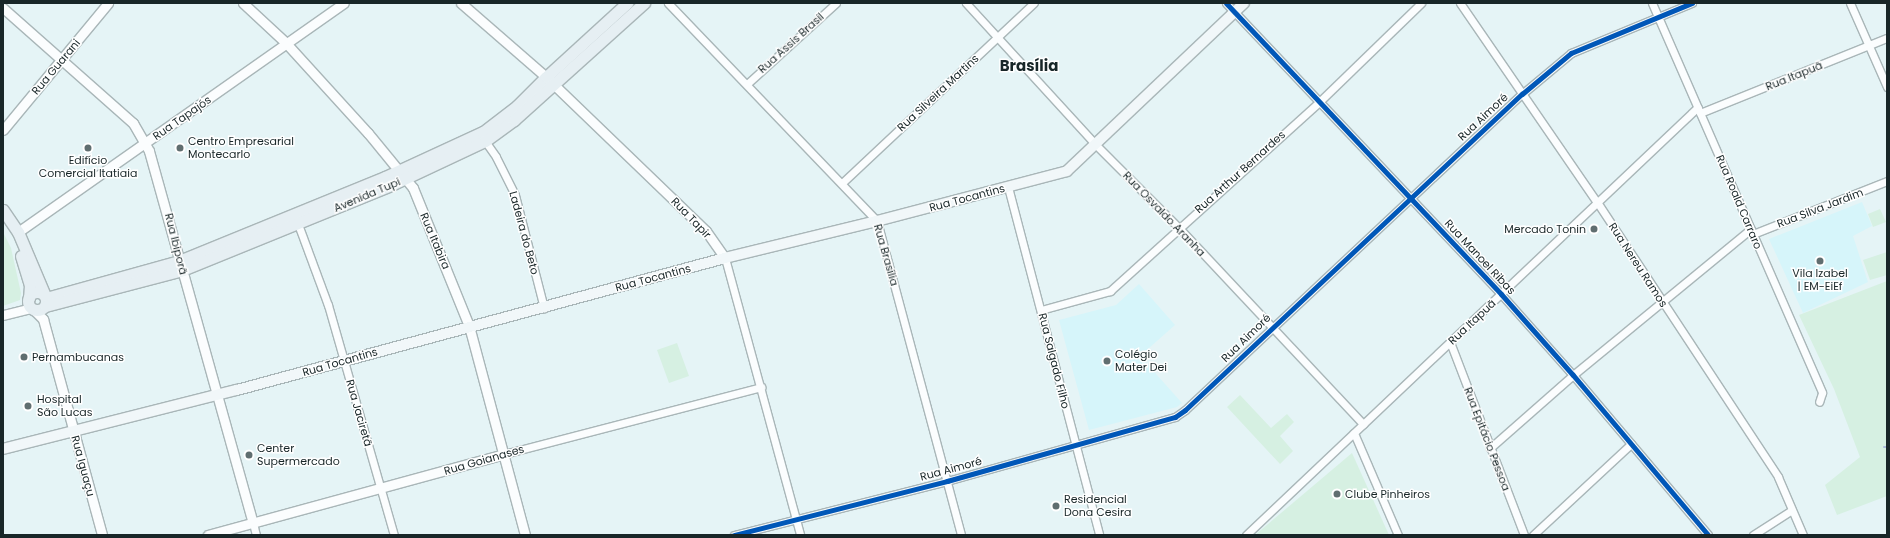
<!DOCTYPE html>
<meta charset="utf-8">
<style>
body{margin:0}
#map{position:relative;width:1890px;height:538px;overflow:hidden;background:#e5f4f6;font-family:Poppins,sans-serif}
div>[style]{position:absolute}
.built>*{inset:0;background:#d6f5fa}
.green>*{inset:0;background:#d6f0e2}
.stream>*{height:2.5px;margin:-1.25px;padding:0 1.25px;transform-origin:1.25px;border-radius:1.25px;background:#aabbda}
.roads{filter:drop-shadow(1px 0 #a9b6b8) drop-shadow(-1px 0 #a9b6b8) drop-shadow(0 1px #a9b6b8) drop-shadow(0 -1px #a9b6b8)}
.minor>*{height:7px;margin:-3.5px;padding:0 3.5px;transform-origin:3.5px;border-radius:3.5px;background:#fbfdfe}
.tertiary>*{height:9px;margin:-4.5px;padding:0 4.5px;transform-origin:4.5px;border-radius:4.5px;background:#fbfdfe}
.secondary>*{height:10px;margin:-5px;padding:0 5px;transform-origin:5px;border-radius:5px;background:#f1f7f9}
.primary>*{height:11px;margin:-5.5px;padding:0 5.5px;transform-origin:5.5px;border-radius:5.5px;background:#e6eff3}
.primary>.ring{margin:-5.5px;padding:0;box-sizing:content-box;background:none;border:11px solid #e6eff3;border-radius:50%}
.cycleway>*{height:5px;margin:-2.5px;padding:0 2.5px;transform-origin:2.5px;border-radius:2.5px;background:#0057b8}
.dots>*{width:11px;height:11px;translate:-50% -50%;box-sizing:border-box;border:2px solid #fff;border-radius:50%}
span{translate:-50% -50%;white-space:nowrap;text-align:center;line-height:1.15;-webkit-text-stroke:3px #fff;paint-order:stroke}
.street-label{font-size:11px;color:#182628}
.poi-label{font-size:11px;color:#182628}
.left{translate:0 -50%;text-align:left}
.right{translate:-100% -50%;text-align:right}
.district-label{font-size:15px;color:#182628;font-weight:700}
.frame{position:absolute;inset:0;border:4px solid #182628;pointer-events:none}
</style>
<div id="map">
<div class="built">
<i style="clip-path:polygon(1862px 202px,1872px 226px,1853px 236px,1868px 282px,1803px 313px,1769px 239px)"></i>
<i style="clip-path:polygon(1139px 284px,1175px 325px,1140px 356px,1182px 403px,1177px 407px,1089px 430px,1059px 320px,1116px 305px)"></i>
</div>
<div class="green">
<i style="clip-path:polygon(1880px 209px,1886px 222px,1873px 227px,1868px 214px)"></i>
<i style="clip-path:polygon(3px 232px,11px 248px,21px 293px,20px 300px,3px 306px)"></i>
<i style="clip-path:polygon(1887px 252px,1887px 275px,1870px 280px,1863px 260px)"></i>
<i style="clip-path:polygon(1887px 281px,1887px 496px,1837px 515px,1825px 485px,1860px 457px,1834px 389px,1799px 315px)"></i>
<i style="clip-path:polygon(677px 343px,689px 376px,669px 383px,657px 350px)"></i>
<i style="clip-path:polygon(1240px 395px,1271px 428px,1287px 414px,1294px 422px,1280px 436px,1293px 451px,1280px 464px,1227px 407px)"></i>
<i style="clip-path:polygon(1352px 453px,1389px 535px,1255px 535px)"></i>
</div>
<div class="stream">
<i style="left:1884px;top:447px;width:3px"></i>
</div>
<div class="roads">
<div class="minor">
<i style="left:668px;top:3px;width:302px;rotate:46.2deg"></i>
<i style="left:877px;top:221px;width:325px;rotate:75deg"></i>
<i style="left:966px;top:3px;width:191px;rotate:47.5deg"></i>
<i style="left:1095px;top:144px;width:119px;rotate:45deg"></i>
<i style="left:1179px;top:228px;width:269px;rotate:46.8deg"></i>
<i style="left:1226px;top:3px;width:400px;rotate:46.6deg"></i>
<i style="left:1501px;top:294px;width:108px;rotate:48.4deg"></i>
<i style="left:1573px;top:375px;width:209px;rotate:49.8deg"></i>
<i style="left:1460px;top:3px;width:242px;rotate:55.5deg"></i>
<i style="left:1597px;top:202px;width:329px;rotate:56.6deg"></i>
<i style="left:1778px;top:477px;width:63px;rotate:66.7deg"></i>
<i style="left:1652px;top:3px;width:425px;rotate:66.4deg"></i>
<i style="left:1822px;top:393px;width:9px;rotate:108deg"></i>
<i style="left:1850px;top:3px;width:92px;rotate:66.2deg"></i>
<i style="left:747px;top:84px;width:120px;rotate:-42.3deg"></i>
<i style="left:1700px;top:113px;width:201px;rotate:-21.9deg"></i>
<i style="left:485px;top:141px;width:19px;rotate:55deg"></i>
<i style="left:496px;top:157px;width:42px;rotate:63.4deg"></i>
<i style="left:515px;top:195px;width:117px;rotate:75.6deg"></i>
<i style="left:842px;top:183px;width:263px;rotate:-43.2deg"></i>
<i style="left:1008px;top:187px;width:360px;rotate:75.3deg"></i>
<i style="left:298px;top:224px;width:86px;rotate:69.7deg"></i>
<i style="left:328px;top:305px;width:239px;rotate:74deg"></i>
<i style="left:1753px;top:234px;width:144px;rotate:-21.6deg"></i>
<i style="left:725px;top:258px;width:287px;rotate:74.8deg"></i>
<i style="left:1041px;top:310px;width:72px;rotate:-15.4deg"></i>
<i style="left:1110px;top:291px;width:282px;rotate:-42.1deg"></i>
<i style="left:1319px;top:102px;width:142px;rotate:-44.1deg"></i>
<i style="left:1450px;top:342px;width:207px;rotate:69deg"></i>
<i style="left:1354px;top:433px;width:111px;rotate:66.7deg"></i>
<i style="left:1490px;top:448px;width:111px;rotate:-41.3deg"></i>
<i style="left:1573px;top:375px;width:230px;rotate:-39.4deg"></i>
<i style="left:504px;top:454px;width:266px;rotate:-14.6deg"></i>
<i style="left:253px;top:523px;width:12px;rotate:76deg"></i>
<i style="left:734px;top:535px;width:220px;rotate:-14.2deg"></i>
<i style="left:947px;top:481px;width:237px;rotate:-15.7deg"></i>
<i style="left:1175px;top:417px;width:12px;rotate:-35deg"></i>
<i style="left:1185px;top:410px;width:462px;rotate:-43.2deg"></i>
<i style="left:1522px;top:94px;width:64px;rotate:-39.9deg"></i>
<i style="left:1571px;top:53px;width:131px;rotate:-22.5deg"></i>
<i style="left:1246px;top:535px;width:622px;rotate:-43.44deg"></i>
<i style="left:1533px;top:535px;width:134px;rotate:-42.9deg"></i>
<i style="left:1753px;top:535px;width:46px;rotate:-32.7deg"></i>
</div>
<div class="tertiary">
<i style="left:243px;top:3px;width:59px;rotate:42.9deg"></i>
<i style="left:286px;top:43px;width:122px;rotate:47.7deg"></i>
<i style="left:368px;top:133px;width:71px;rotate:50.7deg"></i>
<i style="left:413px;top:188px;width:149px;rotate:67.9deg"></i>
<i style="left:469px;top:326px;width:216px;rotate:75deg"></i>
<i style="left:461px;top:3px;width:113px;rotate:41deg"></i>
<i style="left:546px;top:77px;width:222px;rotate:43.9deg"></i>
<i style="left:706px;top:231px;width:33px;rotate:55deg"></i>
<i style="left:3px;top:8px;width:174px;rotate:41.5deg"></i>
<i style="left:133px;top:123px;width:32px;rotate:60deg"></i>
<i style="left:149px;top:151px;width:386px;rotate:74.4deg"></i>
<i style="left:3px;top:130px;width:165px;rotate:-50.4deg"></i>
<i style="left:18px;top:232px;width:398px;rotate:-35.1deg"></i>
<i style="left:3px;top:315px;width:30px;rotate:-14deg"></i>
<i style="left:32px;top:308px;width:16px;rotate:45deg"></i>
<i style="left:43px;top:319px;width:224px;rotate:74.7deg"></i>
<i style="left:208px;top:535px;width:307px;rotate:-15.3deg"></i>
</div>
<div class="secondary">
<i style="left:3px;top:449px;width:241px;rotate:-14.2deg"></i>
<i style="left:237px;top:390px;width:506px;rotate:-15.14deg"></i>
<i style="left:725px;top:258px;width:156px;rotate:-13.7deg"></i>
<i style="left:877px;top:221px;width:196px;rotate:-14.7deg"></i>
<i style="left:1067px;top:171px;width:244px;rotate:-43.5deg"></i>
</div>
<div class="primary">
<i style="left:3px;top:210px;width:27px;rotate:56deg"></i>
<i style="left:18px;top:232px;width:72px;rotate:67deg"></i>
<i style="left:46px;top:298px;width:138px;rotate:-15.5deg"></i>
<i style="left:179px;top:261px;width:222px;rotate:-22.2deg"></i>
<i style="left:385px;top:177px;width:108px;rotate:-24.7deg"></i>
<i style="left:483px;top:132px;width:43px;rotate:-37.4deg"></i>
<i style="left:517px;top:106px;width:41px;rotate:-45deg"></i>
<i style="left:546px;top:77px;width:110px;rotate:-42.4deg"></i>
<i style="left:21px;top:256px;width:30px;rotate:73deg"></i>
<i style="left:30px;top:285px;width:13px;rotate:94deg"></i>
<i class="ring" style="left:28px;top:292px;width:7px;height:7px"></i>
<i style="left:45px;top:306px;width:142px;rotate:-14.7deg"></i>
<i style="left:182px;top:270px;width:226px;rotate:-22.1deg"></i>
<i style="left:391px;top:185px;width:104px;rotate:-25.1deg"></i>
<i style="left:485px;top:141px;width:36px;rotate:-36deg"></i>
<i style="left:514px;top:120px;width:175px;rotate:-42deg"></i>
</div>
</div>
<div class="cycleway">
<i style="left:1226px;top:3px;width:400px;rotate:46.6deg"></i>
<i style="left:1501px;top:294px;width:108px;rotate:48.4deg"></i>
<i style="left:1573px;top:375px;width:209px;rotate:49.8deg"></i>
<i style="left:734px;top:535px;width:220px;rotate:-14.2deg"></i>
<i style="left:947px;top:481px;width:237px;rotate:-15.7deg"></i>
<i style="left:1175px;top:417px;width:12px;rotate:-35deg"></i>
<i style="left:1185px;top:410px;width:462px;rotate:-43.2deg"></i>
<i style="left:1522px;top:94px;width:64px;rotate:-39.9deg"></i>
<i style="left:1571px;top:53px;width:131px;rotate:-22.5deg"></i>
</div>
<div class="dots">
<i style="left:88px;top:148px;background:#606e70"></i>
<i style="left:180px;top:148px;background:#606e70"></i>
<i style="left:1594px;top:229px;background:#606e70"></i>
<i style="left:1820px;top:261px;background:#606e70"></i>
<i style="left:24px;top:357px;background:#606e70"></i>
<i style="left:1107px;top:361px;background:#606e70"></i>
<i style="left:28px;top:406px;background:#606e70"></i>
<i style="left:249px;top:455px;background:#606e70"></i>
<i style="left:1337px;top:494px;background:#606e70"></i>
<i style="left:1056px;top:506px;background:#606e70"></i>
</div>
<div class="street-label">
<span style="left:791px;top:43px;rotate:-42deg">Rua Assis Brasil</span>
<span style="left:56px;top:67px;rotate:-50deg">Rua Guarani</span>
<span style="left:1794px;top:76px;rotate:-22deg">Rua Itapuã</span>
<span style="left:938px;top:93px;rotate:-43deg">Rua Silveira Martins</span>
<span style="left:1483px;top:117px;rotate:-43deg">Rua Aimoré</span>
<span style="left:182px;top:118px;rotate:-35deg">Rua Tapajós</span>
<span style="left:1240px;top:172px;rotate:-42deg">Rua Arthur Bernardes</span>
<span style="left:367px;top:195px;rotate:-23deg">Avenida Tupi</span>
<span style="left:967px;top:198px;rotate:-15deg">Rua Tocantins</span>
<span style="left:1739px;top:202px;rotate:67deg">Rua Roald Carraro</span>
<span style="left:1820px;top:208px;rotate:-21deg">Rua Silva Jardim</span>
<span style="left:1164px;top:214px;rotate:46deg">Rua Osvaldo Aranha</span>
<span style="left:691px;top:218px;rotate:46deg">Rua Tapir</span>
<span style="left:524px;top:233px;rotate:75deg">Ladeira do Beto</span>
<span style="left:435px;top:241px;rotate:67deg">Rua Itabira</span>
<span style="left:176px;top:244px;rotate:76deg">Rua Ibiporã</span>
<span style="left:886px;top:255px;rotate:74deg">Rua Brasília</span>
<span style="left:1480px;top:257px;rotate:47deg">Rua Manoel Ribas</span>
<span style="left:1638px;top:265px;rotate:57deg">Rua Nereu Ramos</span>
<span style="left:653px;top:278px;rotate:-15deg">Rua Tocantins</span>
<span style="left:1472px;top:322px;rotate:-43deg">Rua Itapuã</span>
<span style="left:1246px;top:338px;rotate:-44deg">Rua Aimoré</span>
<span style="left:1054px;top:361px;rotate:76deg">Rua Salgado Filho</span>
<span style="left:340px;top:362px;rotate:-16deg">Rua Tocantins</span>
<span style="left:359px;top:413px;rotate:74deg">Rua Jaciretã</span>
<span style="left:1487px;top:439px;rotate:69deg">Rua Epitácio Pessoa</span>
<span style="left:484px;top:460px;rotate:-16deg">Rua Goianases</span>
<span style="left:83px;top:466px;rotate:75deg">Rua Iguaçu</span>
<span style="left:951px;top:469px;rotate:-15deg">Rua Aimoré</span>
</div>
<div class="poi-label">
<span class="left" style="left:188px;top:148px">Centro Empresarial<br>Montecarlo</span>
<span style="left:88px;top:167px">Edifício<br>Comercial Itatiaia</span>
<span class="right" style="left:1586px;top:229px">Mercado Tonin</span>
<span style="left:1820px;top:280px">Vila Izabel<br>| EM-EiEf</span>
<span class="left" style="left:1115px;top:361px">Colégio<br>Mater Dei</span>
<span class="left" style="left:32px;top:357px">Pernambucanas</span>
<span class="left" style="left:37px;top:406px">Hospital<br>São Lucas</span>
<span class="left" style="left:257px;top:455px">Center<br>Supermercado</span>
<span class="left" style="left:1345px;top:494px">Clube Pinheiros</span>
<span class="left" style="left:1064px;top:506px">Residencial<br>Dona Cesira</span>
</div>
<div class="district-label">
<span style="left:1029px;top:66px">Brasília</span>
</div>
<div class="frame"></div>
</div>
